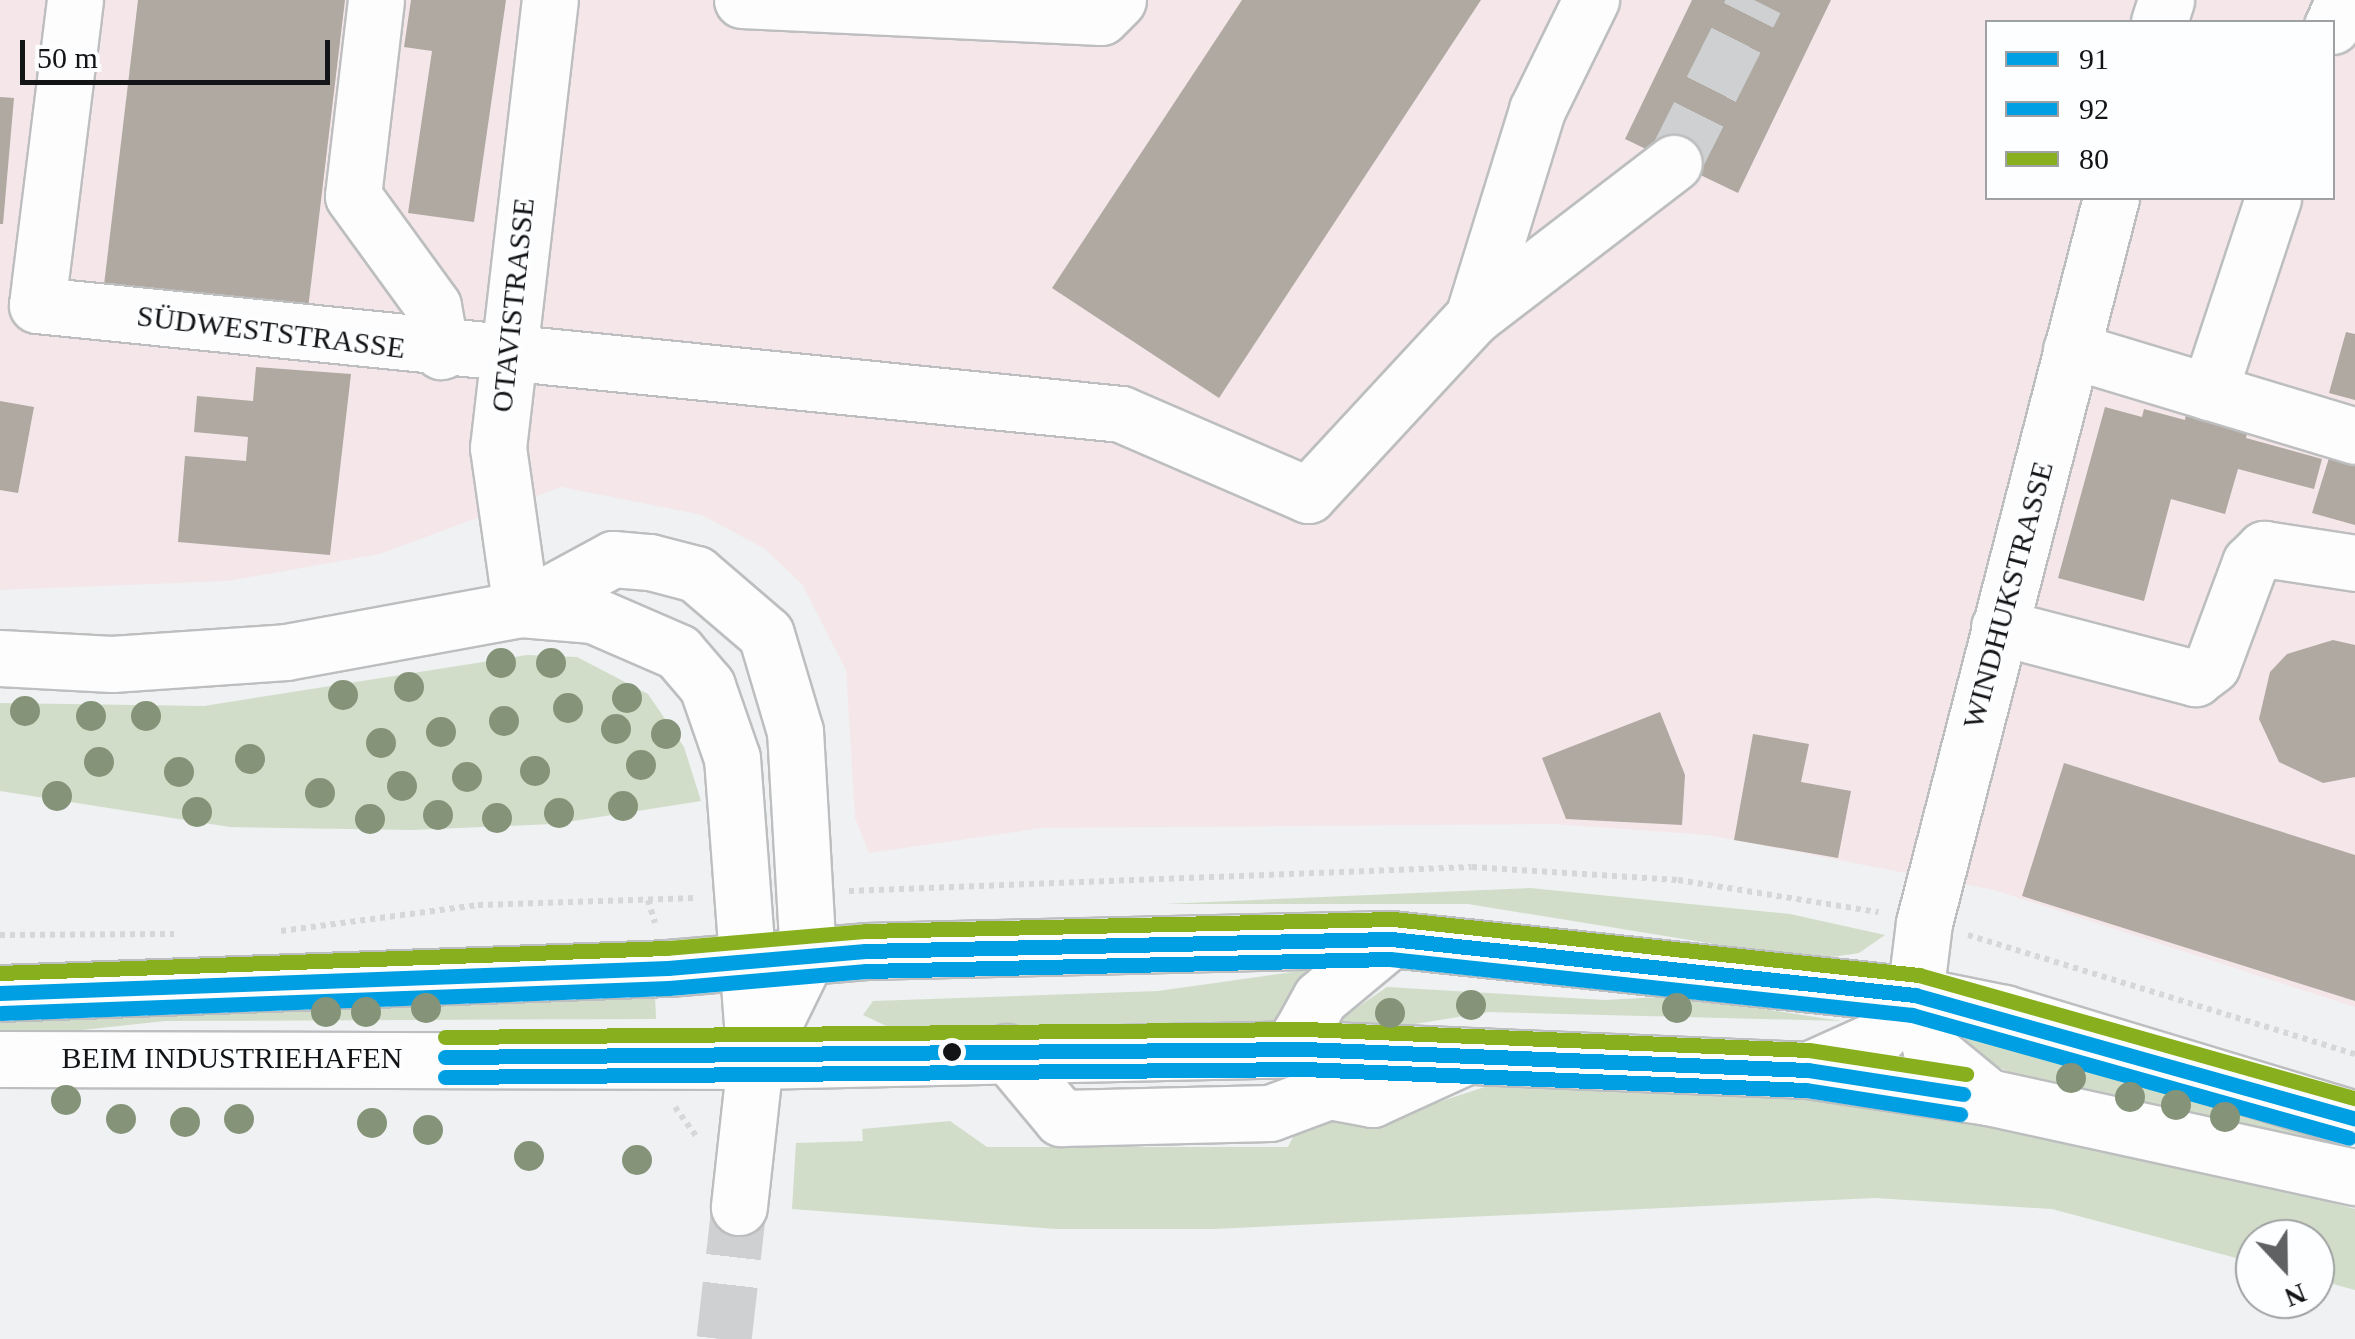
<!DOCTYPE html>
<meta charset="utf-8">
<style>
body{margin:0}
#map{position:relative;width:2355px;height:1339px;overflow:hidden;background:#eff1f3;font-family:"Times New Roman",serif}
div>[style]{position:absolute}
.industrial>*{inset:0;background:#f5e7e9}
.green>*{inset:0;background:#d1ddc9}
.building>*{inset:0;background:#afa9a2}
.minor-tunnel>*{height:55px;margin-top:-27.5px;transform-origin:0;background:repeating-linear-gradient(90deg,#ced0d2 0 55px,transparent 0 83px)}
.path>*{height:6px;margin-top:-3px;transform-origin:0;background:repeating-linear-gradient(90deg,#d6d7d7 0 5px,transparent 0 10px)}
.roads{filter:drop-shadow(2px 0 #bdbebf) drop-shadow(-2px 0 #bdbebf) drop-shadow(0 2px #bdbebf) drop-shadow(0 -2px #bdbebf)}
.minor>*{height:55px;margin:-27.5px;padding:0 27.5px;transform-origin:27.5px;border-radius:27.5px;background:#fdfdfd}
.major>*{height:55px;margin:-27.5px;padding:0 27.5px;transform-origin:27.5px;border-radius:27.5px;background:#fdfdfd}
.bus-1>*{height:15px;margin:-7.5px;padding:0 7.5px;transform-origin:7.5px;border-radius:7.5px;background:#009fe3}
.bus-2>*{height:15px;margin:-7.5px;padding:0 7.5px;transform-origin:7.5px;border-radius:7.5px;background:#009fe3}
.bus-3>*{height:15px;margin:-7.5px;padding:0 7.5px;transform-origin:7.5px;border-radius:7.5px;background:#88b01e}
.trees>*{width:30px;height:30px;margin:-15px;border-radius:50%;background:#859478}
.dots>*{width:28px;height:28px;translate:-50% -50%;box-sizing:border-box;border:5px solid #fdfeff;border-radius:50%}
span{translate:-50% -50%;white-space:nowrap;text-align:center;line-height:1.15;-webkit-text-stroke:8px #fdfeff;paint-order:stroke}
.street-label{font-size:30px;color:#131415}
.legend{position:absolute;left:1985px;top:20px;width:350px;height:180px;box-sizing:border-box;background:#fdfeff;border:2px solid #9fa0a1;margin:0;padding:12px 18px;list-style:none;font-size:30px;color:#131415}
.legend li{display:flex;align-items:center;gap:20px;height:50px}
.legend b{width:50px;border:2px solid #9fa0a1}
.north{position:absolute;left:2235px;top:1219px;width:100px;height:100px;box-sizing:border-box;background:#fdfeff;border:2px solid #9fa0a1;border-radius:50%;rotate:158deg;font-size:28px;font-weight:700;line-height:40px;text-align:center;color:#131415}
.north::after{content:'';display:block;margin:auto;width:35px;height:45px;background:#606163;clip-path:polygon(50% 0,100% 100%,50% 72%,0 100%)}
.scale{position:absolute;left:20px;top:40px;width:310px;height:45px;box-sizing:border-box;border:5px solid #131415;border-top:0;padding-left:12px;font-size:30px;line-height:35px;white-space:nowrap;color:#131415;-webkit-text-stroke:8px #fdfeff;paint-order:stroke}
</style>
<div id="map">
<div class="industrial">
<i style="clip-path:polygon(evenodd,0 0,2355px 0,2355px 1007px,1994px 890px,1708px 835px,1553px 824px,1042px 828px,869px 853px,855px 818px,846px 670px,802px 584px,765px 549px,702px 515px,561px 487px,380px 554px,228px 581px,0 590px,0 0,1988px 22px,2332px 22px,2332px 198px,1988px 198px,1988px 22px)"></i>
</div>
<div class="green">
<i style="clip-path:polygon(527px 655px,577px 657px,648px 694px,684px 747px,701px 801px,554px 824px,412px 830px,230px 827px,0 791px,0 703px,204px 706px)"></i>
<i style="clip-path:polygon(1530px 888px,1790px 914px,1885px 935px,1859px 953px,1812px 960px,1468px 904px,1164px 904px)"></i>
<i style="clip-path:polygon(1307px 970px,1267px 1032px,895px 1030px,863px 1015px,873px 1001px,1158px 991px)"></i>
<i style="clip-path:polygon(1387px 987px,1605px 1000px,1677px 996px,1842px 1021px,1489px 1012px,1390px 1028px,1333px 1024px)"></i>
<i style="clip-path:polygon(655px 993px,656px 1019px,165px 1021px,0 1039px,0 1013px)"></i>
<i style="clip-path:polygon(1966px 1037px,2355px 1144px,2355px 1157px,2031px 1082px,1962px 1050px)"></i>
<i style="clip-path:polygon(1512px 1078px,1870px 1102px,2172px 1160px,2355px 1209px,2355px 1290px,2315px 1279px,2315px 1239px,2255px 1239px,2255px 1263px,2052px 1209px,1875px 1198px,1213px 1229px,1056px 1229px,792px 1209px,796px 1143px,863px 1141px,862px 1129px,950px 1121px,987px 1147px,1288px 1147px,1304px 1115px,1369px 1125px)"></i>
</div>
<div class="building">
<i style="clip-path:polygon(138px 0,345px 0,308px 309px,104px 285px)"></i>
<i style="clip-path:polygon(411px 0,506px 0,474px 222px,408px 213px,432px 51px,404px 47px)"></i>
<i style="clip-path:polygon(1242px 0,1481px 0,1219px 398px,1052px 288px)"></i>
<i style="clip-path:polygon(1692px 0,1831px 0,1738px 193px,1625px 139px)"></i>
<i style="clip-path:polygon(0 97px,14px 98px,3px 224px,0 224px)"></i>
<i style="clip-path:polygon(2346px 332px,2355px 334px,2355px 400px,2329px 393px)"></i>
<i style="clip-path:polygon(256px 367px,351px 374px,330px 555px,178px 542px,185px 456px,246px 461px,248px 437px,194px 432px,197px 396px,253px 401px)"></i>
<i style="clip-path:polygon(0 401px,34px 407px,18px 493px,0 490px)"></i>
<i style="clip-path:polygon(2105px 407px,2142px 417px,2144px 409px,2185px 420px,2186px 413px,2248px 430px,2246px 438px,2322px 459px,2314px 489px,2238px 469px,2225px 514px,2171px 499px,2144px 601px,2058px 578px)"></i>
<i style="clip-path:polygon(2329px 458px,2355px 466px,2355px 525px,2312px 513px)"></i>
<i style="clip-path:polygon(2333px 640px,2355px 645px,2355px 777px,2323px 783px,2279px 762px,2259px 719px,2270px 672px,2287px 654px)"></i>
<i style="clip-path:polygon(1660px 712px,1685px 775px,1682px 825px,1566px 819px,1542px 758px)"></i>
<i style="clip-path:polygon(1753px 734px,1809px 744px,1801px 782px,1851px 791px,1838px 858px,1734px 840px)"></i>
<i style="clip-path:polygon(2064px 763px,2355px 855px,2355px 1001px,2022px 896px)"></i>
</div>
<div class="minor-tunnel">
<i style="left:1674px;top:163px;width:182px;rotate:-63.3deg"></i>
<i style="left:724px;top:1339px;width:133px;rotate:-83.5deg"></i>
</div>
<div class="path">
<i style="left:849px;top:891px;width:623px;rotate:-2.21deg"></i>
<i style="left:1472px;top:867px;width:206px;rotate:3.6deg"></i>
<i style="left:1678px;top:880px;width:203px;rotate:9.1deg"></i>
<i style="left:648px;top:900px;width:24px;rotate:73deg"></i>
<i style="left:281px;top:931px;width:199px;rotate:-7.5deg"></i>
<i style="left:478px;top:905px;width:219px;rotate:-1.8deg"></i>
<i style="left:0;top:935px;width:174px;rotate:-0.3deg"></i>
<i style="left:1968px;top:935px;width:405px;rotate:17.1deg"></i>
<i style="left:675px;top:1107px;width:36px;rotate:54deg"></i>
</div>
<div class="roads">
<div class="minor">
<i style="left:75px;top:0;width:307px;rotate:97.1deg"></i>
<i style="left:37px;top:305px;width:1089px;rotate:5.74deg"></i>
<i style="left:1121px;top:414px;width:204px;rotate:23.4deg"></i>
<i style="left:1308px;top:495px;width:243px;rotate:-47.2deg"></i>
<i style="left:1473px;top:317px;width:217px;rotate:-72.8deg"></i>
<i style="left:1537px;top:110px;width:123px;rotate:-63.9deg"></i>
<i style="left:376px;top:0;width:197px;rotate:96.7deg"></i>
<i style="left:353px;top:196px;width:136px;rotate:54deg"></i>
<i style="left:433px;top:306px;width:46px;rotate:79.9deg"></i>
<i style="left:742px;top:0;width:359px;rotate:2.7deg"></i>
<i style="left:1101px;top:17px;width:24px;rotate:-45deg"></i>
<i style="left:2159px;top:22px;width:23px;rotate:-72deg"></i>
<i style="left:2332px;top:26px;width:29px;rotate:-65deg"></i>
<i style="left:1473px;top:317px;width:253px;rotate:-37.5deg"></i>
<i style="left:2071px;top:350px;width:297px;rotate:16.8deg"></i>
<i style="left:2209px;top:392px;width:204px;rotate:-71.7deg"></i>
<i style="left:521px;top:609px;width:105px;rotate:-28.5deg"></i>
<i style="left:613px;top:559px;width:37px;rotate:5deg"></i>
<i style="left:650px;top:562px;width:48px;rotate:14.6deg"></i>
<i style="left:696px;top:574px;width:92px;rotate:40.6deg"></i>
<i style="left:766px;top:634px;width:101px;rotate:73.4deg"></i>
<i style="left:795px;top:731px;width:223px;rotate:86.7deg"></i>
<i style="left:808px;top:954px;width:118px;rotate:116.1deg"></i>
<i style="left:521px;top:609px;width:163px;rotate:-98.1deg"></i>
<i style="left:498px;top:448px;width:451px;rotate:-83.4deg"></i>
<i style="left:1999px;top:627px;width:203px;rotate:14.6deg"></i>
<i style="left:2195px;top:678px;width:21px;rotate:-37deg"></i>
<i style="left:2212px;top:665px;width:109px;rotate:-69.6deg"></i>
<i style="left:2250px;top:563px;width:20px;rotate:-45deg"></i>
<i style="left:2264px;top:549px;width:92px;rotate:8.7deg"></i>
<i style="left:0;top:658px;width:112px;rotate:3.1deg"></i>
<i style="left:112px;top:664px;width:174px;rotate:-3.9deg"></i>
<i style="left:286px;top:652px;width:239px;rotate:-10.4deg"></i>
<i style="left:521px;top:609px;width:72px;rotate:4.8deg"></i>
<i style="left:593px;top:615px;width:93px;rotate:23.5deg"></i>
<i style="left:678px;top:652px;width:45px;rotate:49.5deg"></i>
<i style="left:707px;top:686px;width:76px;rotate:70.9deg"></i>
<i style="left:732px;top:758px;width:304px;rotate:85.7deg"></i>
<i style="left:755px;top:1061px;width:147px;rotate:96.3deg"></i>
<i style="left:1006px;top:1052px;width:86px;rotate:50.2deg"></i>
<i style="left:1061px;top:1118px;width:209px;rotate:-1.4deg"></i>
<i style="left:1270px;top:1113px;width:63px;rotate:-20.4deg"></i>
<i style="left:1311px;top:1060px;width:36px;rotate:60deg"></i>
<i style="left:1329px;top:1091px;width:44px;rotate:10.5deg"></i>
<i style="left:1372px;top:1099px;width:103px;rotate:-24.6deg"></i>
<i style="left:1808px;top:1070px;width:73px;rotate:-24.1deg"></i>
<i style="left:1875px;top:1040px;width:60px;rotate:-48.4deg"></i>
<i style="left:1988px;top:1097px;width:74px;rotate:-140.5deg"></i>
<i style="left:1931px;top:1050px;width:57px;rotate:-106.2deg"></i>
<i style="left:1915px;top:995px;width:73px;rotate:-82.9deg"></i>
<i style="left:1924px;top:923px;width:749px;rotate:-75.54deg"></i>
</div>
<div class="major">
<i style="left:0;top:993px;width:668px;rotate:-2.14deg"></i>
<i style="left:668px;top:968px;width:198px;rotate:-4.9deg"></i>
<i style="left:865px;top:951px;width:526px;rotate:-1.31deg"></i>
<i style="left:1391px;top:939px;width:527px;rotate:6.1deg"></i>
<i style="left:1915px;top:995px;width:91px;rotate:11.4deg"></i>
<i style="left:2004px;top:1013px;width:367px;rotate:16.8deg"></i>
<i style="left:1304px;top:1049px;width:16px;rotate:-105deg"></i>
<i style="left:1300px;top:1034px;width:41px;rotate:-60.9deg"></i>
<i style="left:1320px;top:998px;width:92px;rotate:-39.7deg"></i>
<i style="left:0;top:1059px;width:755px;rotate:0.15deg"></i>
<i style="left:755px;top:1061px;width:549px;rotate:-1.25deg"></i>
<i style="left:1304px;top:1049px;width:504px;rotate:2.39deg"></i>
<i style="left:1808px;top:1070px;width:182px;rotate:8.5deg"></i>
<i style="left:1988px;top:1097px;width:376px;rotate:12.3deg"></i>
</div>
</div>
<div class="bus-1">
<i style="left:0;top:993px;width:668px;rotate:-2.14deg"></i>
<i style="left:668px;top:968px;width:198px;rotate:-4.9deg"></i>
<i style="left:865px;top:951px;width:526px;rotate:-1.31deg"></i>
<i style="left:1391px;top:939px;width:527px;rotate:6.1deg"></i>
<i style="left:1915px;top:995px;width:457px;rotate:15.7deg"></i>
<i style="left:445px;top:1057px;width:859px;rotate:-0.53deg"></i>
<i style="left:1304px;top:1049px;width:504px;rotate:2.39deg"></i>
<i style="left:1808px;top:1070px;width:157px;rotate:8.8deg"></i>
</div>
<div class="bus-2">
<i style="left:1px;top:1013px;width:668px;rotate:-2.14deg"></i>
<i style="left:669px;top:988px;width:198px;rotate:-4.9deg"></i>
<i style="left:866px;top:971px;width:524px;rotate:-1.31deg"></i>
<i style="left:1390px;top:959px;width:525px;rotate:6.12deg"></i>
<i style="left:1912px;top:1015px;width:454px;rotate:15.7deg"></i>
<i style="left:445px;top:1077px;width:859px;rotate:-0.53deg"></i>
<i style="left:1304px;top:1069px;width:502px;rotate:2.4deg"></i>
<i style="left:1806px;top:1090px;width:156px;rotate:8.9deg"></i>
</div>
<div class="bus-3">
<i style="left:0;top:973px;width:667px;rotate:-2.15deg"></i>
<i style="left:667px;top:948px;width:199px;rotate:-4.9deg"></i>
<i style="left:865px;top:931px;width:528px;rotate:-1.3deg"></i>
<i style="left:1393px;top:919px;width:529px;rotate:6.08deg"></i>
<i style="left:1919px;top:975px;width:453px;rotate:15.8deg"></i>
<i style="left:445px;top:1037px;width:860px;rotate:-0.53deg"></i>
<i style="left:1305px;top:1029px;width:504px;rotate:2.39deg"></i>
<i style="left:1809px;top:1050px;width:159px;rotate:8.7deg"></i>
</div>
<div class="trees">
<i style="left:501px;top:663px"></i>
<i style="left:551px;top:663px"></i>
<i style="left:409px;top:687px"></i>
<i style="left:343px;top:695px"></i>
<i style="left:627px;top:698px"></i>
<i style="left:568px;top:708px"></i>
<i style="left:25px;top:711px"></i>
<i style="left:91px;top:716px"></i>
<i style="left:146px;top:716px"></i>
<i style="left:504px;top:721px"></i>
<i style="left:616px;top:729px"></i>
<i style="left:441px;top:732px"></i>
<i style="left:666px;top:734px"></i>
<i style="left:381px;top:743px"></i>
<i style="left:250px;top:759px"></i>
<i style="left:99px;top:762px"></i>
<i style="left:641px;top:765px"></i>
<i style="left:535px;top:771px"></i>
<i style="left:179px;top:772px"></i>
<i style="left:467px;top:777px"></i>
<i style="left:402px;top:786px"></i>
<i style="left:320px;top:793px"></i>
<i style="left:57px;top:796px"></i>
<i style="left:623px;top:806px"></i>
<i style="left:197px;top:812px"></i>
<i style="left:559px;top:813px"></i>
<i style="left:438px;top:815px"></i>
<i style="left:497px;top:818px"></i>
<i style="left:370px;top:819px"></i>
<i style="left:1471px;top:1005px"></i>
<i style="left:426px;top:1008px"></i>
<i style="left:1677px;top:1008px"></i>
<i style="left:326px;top:1012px"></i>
<i style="left:366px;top:1012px"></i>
<i style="left:1390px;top:1013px"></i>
<i style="left:2071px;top:1078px"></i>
<i style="left:2130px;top:1097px"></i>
<i style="left:66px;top:1100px"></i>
<i style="left:2176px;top:1105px"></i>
<i style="left:2225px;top:1117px"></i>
<i style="left:121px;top:1119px"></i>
<i style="left:239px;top:1119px"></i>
<i style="left:185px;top:1122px"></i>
<i style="left:372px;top:1123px"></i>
<i style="left:428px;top:1130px"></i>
<i style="left:529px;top:1156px"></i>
<i style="left:637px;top:1160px"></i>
</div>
<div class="dots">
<i style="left:952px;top:1052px;background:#131415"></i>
</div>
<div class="street-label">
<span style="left:513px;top:305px;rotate:-84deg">OTAVISTRASSE</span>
<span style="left:271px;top:332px;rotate:7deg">SÜDWESTSTRASSE</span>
<span style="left:2008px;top:595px;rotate:-75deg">WINDHUKSTRASSE</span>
<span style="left:232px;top:1058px">BEIM INDUSTRIEHAFEN</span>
</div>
<ul class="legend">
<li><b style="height:12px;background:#009fe3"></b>91</li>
<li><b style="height:12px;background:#009fe3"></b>92</li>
<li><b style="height:12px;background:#88b01e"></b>80</li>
</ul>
<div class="north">N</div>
<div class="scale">50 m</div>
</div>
